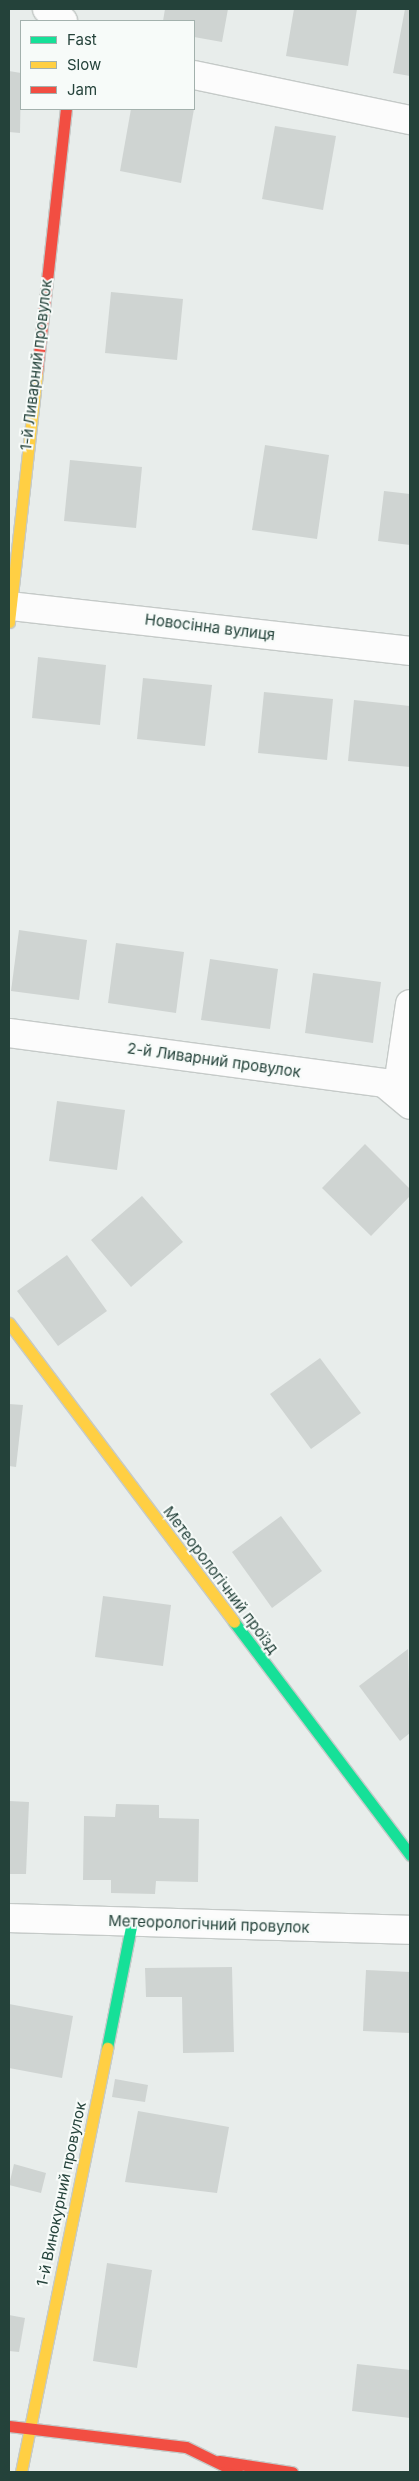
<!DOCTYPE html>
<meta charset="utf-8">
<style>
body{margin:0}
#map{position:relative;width:419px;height:2481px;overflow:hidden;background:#e8edeb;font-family:Inter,sans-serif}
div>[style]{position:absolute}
.building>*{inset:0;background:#cfd4d2}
.roads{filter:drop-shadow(1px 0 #c5cac8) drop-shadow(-1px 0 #c5cac8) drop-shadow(0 1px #c5cac8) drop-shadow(0 -1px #c5cac8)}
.street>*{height:28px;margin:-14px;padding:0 14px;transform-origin:14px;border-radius:14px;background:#fcfcfc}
.fast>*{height:11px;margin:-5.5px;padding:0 5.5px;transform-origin:5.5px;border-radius:5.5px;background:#16e098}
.slow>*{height:11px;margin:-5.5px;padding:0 5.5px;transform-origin:5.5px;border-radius:5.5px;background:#ffcf43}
.jam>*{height:11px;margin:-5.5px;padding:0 5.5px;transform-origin:5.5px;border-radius:5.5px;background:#f24e42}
span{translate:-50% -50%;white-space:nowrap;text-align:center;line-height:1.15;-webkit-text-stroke:4px #f7fbf9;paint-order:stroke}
.street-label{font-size:15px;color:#24423a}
.frame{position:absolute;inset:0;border:10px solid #24423a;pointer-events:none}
.legend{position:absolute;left:20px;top:20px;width:175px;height:90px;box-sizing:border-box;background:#f7fbf9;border:1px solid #a3b1ad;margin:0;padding:6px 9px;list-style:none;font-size:15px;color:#24423a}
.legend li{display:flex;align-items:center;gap:10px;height:25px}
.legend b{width:25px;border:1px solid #a3b1ad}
</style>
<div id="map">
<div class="building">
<i style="clip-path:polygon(165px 9px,228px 9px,222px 42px,194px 37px,194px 21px,163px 21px)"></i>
<i style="clip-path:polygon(294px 9px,357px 9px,348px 66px,286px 56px)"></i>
<i style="clip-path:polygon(405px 9px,410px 9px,410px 76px,393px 73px)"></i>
<i style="clip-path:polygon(9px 71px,21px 73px,20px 133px,9px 132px)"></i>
<i style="clip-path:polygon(131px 109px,194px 109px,181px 183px,120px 171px)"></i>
<i style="clip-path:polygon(275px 126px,336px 136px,323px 210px,262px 199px)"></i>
<i style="clip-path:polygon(111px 292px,183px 299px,177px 360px,105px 353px)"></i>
<i style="clip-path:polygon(265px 445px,329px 455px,317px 539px,252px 530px)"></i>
<i style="clip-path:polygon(70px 460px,142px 467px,136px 528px,64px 521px)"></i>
<i style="clip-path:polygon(384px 491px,410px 494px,410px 545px,378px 541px)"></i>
<i style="clip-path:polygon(38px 657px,106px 665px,100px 725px,32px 718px)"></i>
<i style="clip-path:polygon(143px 678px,212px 685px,205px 746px,137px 739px)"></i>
<i style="clip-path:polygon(264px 692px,333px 699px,327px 760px,258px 753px)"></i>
<i style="clip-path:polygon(354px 700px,410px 706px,410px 767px,348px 761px)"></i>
<i style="clip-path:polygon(19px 930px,87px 940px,79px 1000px,11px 991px)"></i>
<i style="clip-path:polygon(116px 943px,184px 952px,176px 1013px,108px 1003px)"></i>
<i style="clip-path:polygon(210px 959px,278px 969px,270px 1029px,201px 1020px)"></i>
<i style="clip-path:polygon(313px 973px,381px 982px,373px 1043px,305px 1033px)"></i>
<i style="clip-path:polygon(57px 1101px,125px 1110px,117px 1170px,49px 1161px)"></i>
<i style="clip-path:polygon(365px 1144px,410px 1189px,410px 1196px,371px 1236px,322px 1188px)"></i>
<i style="clip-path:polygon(142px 1196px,183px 1242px,131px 1287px,91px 1240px)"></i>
<i style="clip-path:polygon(67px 1255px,107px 1311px,58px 1346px,17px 1291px)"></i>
<i style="clip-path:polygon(320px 1358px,361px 1413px,311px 1449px,270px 1394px)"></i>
<i style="clip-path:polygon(9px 1404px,23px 1405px,16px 1467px,9px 1466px)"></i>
<i style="clip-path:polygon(281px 1516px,322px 1571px,272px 1608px,232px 1552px)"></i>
<i style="clip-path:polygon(103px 1596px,171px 1605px,163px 1666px,95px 1657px)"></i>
<i style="clip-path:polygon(408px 1649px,410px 1733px,400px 1741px,359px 1686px)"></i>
<i style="clip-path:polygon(9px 1801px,29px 1802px,26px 1874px,9px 1874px)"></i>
<i style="clip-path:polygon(116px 1804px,159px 1805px,159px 1818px,199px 1819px,198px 1882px,156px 1881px,155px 1894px,111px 1893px,111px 1880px,83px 1880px,84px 1816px,115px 1817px)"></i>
<i style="clip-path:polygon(232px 1967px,234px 2052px,183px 2053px,182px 1997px,146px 1997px,145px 1968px)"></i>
<i style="clip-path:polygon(366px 1970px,410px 1972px,410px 2033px,363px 2031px)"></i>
<i style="clip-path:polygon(9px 2004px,73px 2016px,62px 2078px,9px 2068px)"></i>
<i style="clip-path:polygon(115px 2079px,148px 2085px,145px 2102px,112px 2097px)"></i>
<i style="clip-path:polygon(138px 2111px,229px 2127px,217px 2193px,125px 2182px)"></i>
<i style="clip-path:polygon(14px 2164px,46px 2173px,41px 2193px,9px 2185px)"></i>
<i style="clip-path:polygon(107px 2263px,152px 2270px,137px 2368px,93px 2361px)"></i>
<i style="clip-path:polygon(9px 2315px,25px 2318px,19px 2352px,9px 2351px)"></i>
<i style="clip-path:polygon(357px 2364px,410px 2370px,410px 2418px,352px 2411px)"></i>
</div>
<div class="roads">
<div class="street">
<i style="left:47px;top:9px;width:20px;rotate:37deg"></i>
<i style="left:194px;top:75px;width:221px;rotate:11.8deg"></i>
<i style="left:10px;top:606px;width:403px;rotate:6.4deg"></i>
<i style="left:9px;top:1033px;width:378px;rotate:7.6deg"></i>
<i style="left:384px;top:1083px;width:34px;rotate:40deg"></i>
<i style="left:397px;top:1092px;width:89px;rotate:-81.6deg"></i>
<i style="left:9px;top:1918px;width:401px;rotate:1.7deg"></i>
</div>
<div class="fast">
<i style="left:234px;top:1622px;width:292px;rotate:52.9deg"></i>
<i style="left:107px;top:2048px;width:128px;rotate:-78.8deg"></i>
</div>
<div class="slow">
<i style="left:9px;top:622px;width:253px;rotate:-83.6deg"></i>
<i style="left:9px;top:1323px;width:374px;rotate:53deg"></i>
<i style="left:21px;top:2472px;width:433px;rotate:-78.5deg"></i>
</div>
<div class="jam">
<i style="left:37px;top:371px;width:264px;rotate:-83.7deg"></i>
<i style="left:9px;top:2426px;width:178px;rotate:6.8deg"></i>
<i style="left:186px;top:2447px;width:57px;rotate:26.1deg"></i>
<i style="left:219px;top:2461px;width:74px;rotate:8.6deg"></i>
</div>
</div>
<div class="street-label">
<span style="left:36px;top:365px;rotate:-83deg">1-й Ливарний провулок</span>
<span style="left:210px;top:627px;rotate:7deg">Новосінна вулиця</span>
<span style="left:214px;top:1060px;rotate:8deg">2-й Ливарний провулок</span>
<span style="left:221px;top:1580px;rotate:53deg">Метеорологічний проїзд</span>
<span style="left:209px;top:1924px;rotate:2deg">Метеорологічний провулок</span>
<span style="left:61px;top:2194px;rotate:-78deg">1-й Винокурний провулок</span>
</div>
<div class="frame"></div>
<ul class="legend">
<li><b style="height:6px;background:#16e098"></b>Fast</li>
<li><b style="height:6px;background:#ffcf43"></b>Slow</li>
<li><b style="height:6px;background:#f24e42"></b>Jam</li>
</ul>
</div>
